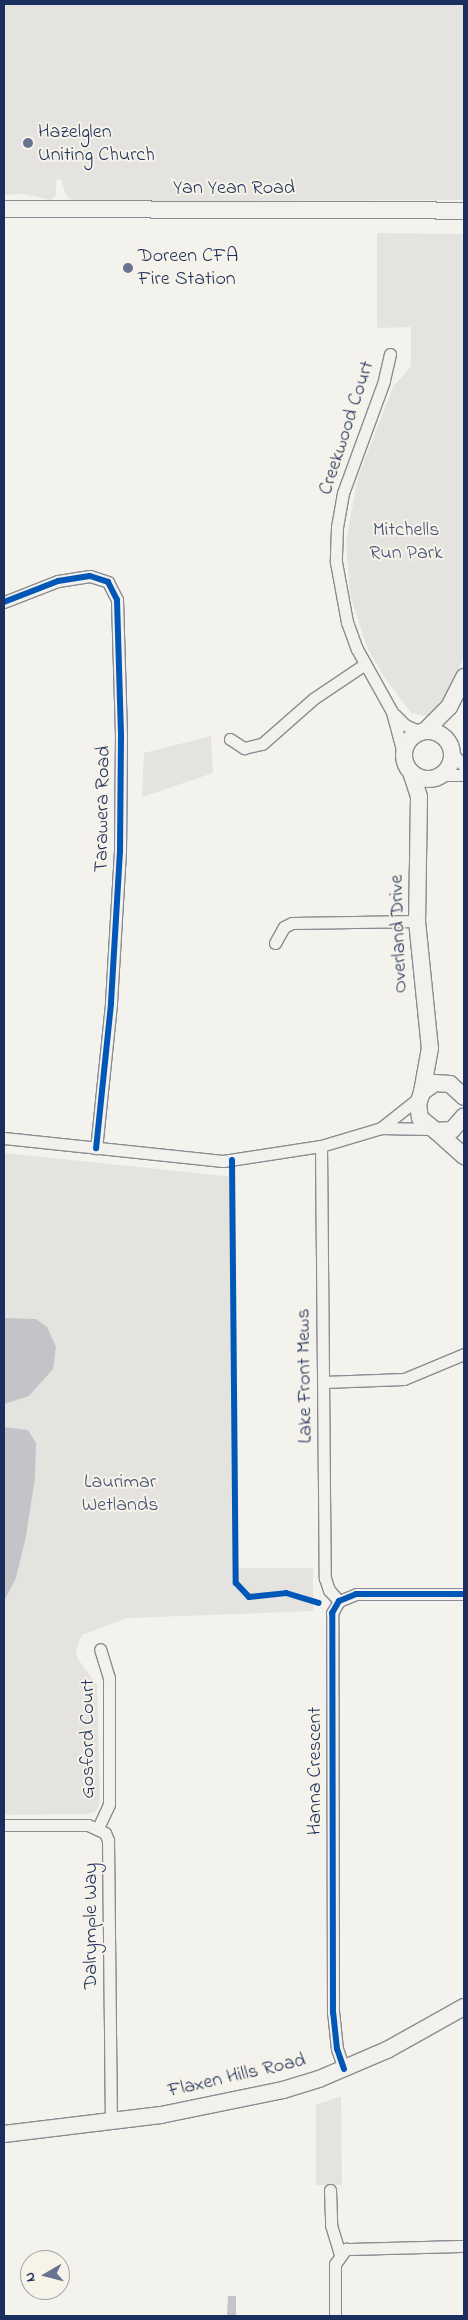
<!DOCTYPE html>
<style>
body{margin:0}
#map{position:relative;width:468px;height:2320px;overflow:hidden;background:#f4f2ec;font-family:"Indie Flower",sans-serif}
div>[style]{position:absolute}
.built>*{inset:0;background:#e4e3df}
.water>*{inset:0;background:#c2c4c8}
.roads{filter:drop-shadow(1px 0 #898c92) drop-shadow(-1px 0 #898c92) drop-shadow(0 1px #898c92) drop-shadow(0 -1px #898c92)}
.street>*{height:11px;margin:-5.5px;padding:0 5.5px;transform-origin:5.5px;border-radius:5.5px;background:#f2f1ed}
.secondary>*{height:16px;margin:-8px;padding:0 8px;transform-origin:8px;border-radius:8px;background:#f2f1ed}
.secondary>.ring{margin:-8px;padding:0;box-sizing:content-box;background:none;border:16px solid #f2f1ed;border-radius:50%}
.cycleway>*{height:6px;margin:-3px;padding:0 3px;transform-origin:3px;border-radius:3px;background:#0057b8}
.dots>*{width:14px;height:14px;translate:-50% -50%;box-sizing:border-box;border:2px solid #f7f3e8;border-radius:50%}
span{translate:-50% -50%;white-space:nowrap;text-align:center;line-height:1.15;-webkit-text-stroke:4px #f7f3e8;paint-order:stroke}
.poi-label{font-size:20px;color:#1b2f5e}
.left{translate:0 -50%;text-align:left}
.street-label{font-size:20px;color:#1b2f5e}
.park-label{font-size:20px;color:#415076}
.frame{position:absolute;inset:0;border:5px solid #1b2f5e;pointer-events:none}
.north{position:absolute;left:20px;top:2250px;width:50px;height:50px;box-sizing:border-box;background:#f7f3e8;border:1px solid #9fa5b1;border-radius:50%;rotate:262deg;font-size:14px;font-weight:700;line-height:20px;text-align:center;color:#1b2f5e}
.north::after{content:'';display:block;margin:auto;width:18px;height:22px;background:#677390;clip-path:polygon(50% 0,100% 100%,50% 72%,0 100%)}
</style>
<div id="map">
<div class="built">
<i style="clip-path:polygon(4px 4px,464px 4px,464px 200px,74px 202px,66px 195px,61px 179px,56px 180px,56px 195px,51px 200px,23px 194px,4px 195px)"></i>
<i style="clip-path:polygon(377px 233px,464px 234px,464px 657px,435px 718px,411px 713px,384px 677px,367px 647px,350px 595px,346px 541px,358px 477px,393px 387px,411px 366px,411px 327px,377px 328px)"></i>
<i style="clip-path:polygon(211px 736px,213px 773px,142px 797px,144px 753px)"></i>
<i style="clip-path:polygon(4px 1153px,234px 1177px,237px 1568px,313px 1568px,313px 1611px,127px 1618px,82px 1635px,76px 1650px,78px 1659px,97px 1685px,100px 1801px,96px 1812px,87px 1814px,4px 1815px)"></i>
<i style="clip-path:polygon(341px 2096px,342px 2185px,316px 2185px,316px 2105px)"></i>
</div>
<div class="water">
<i style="clip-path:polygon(4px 1318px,36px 1319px,47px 1327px,56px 1347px,53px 1369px,29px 1396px,4px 1404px)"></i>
<i style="clip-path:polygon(4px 1427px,28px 1430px,36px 1443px,35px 1478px,26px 1536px,16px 1578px,4px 1601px)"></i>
<i style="clip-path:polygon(228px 2296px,236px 2296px,236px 2316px,227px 2316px)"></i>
</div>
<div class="roads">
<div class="street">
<i style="left:390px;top:354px;width:28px;rotate:103deg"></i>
<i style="left:384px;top:381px;width:119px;rotate:110.1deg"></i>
<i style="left:343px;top:493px;width:35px;rotate:100deg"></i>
<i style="left:337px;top:527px;width:35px;rotate:92deg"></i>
<i style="left:336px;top:562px;width:61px;rotate:79.6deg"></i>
<i style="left:347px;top:622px;width:29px;rotate:70deg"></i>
<i style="left:357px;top:649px;width:72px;rotate:60.9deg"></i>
<i style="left:392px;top:712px;width:47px;rotate:75.1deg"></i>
<i style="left:4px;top:602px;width:58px;rotate:-21.3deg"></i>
<i style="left:58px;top:581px;width:32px;rotate:-9deg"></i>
<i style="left:90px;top:576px;width:19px;rotate:18deg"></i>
<i style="left:108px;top:582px;width:20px;rotate:63deg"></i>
<i style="left:117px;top:600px;width:136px;rotate:88.3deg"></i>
<i style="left:121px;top:736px;width:115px;rotate:90.5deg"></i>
<i style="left:120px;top:851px;width:153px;rotate:93.4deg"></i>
<i style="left:111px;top:1004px;width:145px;rotate:95.9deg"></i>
<i style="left:395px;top:715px;width:14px;rotate:45deg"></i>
<i style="left:405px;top:725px;width:17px;rotate:24deg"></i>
<i style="left:230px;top:739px;width:17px;rotate:33deg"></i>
<i style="left:244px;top:748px;width:18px;rotate:-13deg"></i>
<i style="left:262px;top:744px;width:68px;rotate:-41.4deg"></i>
<i style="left:313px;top:699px;width:63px;rotate:-33.9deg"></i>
<i style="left:452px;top:753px;width:18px;rotate:47deg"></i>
<i style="left:441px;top:775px;width:23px"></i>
<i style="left:275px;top:943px;width:18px;rotate:-61deg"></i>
<i style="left:284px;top:927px;width:9px;rotate:-27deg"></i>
<i style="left:292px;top:923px;width:125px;rotate:-0.9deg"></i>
<i style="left:381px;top:1128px;width:50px;rotate:-38.5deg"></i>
<i style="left:4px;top:1138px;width:220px;rotate:6deg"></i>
<i style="left:223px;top:1161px;width:99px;rotate:-8.7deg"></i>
<i style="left:321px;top:1146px;width:63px;rotate:-16.7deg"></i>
<i style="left:381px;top:1128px;width:50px;rotate:1.1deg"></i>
<i style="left:321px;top:1146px;width:432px;rotate:89.5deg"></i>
<i style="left:325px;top:1578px;width:13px;rotate:72deg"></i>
<i style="left:329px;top:1590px;width:15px;rotate:48deg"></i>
<i style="left:324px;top:1382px;width:80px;rotate:-2.1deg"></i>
<i style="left:404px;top:1379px;width:65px;rotate:-22.6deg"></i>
<i style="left:4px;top:1825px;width:84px"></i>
<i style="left:88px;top:1825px;width:19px;rotate:25deg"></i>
<i style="left:105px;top:1833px;width:8px;rotate:67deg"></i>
<i style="left:108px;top:1840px;width:282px;rotate:89.4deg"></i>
<i style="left:98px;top:1828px;width:26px;rotate:-65deg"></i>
<i style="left:109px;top:1804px;width:126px;rotate:-90deg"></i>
<i style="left:109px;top:1678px;width:30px;rotate:-107deg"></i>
<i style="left:344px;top:2069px;width:21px;rotate:-109deg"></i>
<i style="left:337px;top:2049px;width:36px;rotate:-96deg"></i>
<i style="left:333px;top:2013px;width:400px;rotate:-90.1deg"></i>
<i style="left:332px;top:1613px;width:14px;rotate:-60deg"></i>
<i style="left:339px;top:1601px;width:18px;rotate:-22deg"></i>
<i style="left:356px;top:1594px;width:108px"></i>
<i style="left:330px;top:2190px;width:35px;rotate:88deg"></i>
<i style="left:331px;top:2225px;width:30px;rotate:73deg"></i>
<i style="left:335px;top:2316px;width:52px;rotate:-90deg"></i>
<i style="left:335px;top:2264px;width:19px;rotate:-54deg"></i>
<i style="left:346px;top:2249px;width:118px;rotate:-1.5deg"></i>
</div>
<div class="secondary">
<i style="left:4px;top:209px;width:460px;rotate:0.2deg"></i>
<i style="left:425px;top:731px;width:34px;rotate:-45deg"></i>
<i style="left:449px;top:707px;width:34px;rotate:-63deg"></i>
<i class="ring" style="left:404px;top:731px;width:32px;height:32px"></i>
<i style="left:411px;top:772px;width:26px;rotate:72deg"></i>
<i style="left:419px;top:797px;width:124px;rotate:90.9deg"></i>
<i style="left:417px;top:921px;width:128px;rotate:84.2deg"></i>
<i style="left:430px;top:1048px;width:45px;rotate:100.3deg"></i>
<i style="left:464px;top:1097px;width:19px;rotate:-137deg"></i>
<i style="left:450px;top:1084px;width:15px;rotate:-176deg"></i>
<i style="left:435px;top:1083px;width:16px;rotate:145deg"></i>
<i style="left:422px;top:1092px;width:13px;rotate:108deg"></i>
<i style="left:418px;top:1104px;width:14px;rotate:82deg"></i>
<i style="left:420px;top:1118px;width:21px;rotate:39deg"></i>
<i style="left:436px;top:1131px;width:16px;rotate:-4deg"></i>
<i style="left:452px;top:1130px;width:18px;rotate:-49deg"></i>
<i style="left:436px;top:1131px;width:38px;rotate:42deg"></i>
<i style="left:4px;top:2134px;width:158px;rotate:-6.9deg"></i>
<i style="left:161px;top:2115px;width:125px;rotate:-11.6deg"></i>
<i style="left:283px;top:2090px;width:38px;rotate:-17deg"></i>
<i style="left:319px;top:2079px;width:74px;rotate:-23.1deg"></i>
<i style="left:387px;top:2050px;width:88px;rotate:-29.2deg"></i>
</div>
</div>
<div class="cycleway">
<i style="left:4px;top:602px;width:58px;rotate:-21.3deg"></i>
<i style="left:58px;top:581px;width:32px;rotate:-9deg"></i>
<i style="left:90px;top:576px;width:19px;rotate:18deg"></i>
<i style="left:108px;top:582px;width:20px;rotate:63deg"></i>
<i style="left:117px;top:600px;width:136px;rotate:88.3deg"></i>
<i style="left:121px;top:736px;width:115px;rotate:90.5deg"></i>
<i style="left:120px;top:851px;width:153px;rotate:93.4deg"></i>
<i style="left:111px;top:1004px;width:145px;rotate:95.9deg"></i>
<i style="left:232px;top:1160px;width:423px;rotate:89.5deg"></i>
<i style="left:236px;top:1583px;width:19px;rotate:47deg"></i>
<i style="left:249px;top:1597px;width:37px;rotate:-6deg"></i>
<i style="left:286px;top:1593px;width:34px;rotate:17deg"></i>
<i style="left:344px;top:2069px;width:21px;rotate:-109deg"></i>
<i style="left:337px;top:2049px;width:36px;rotate:-96deg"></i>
<i style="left:333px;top:2013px;width:400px;rotate:-90.1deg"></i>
<i style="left:332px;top:1613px;width:14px;rotate:-60deg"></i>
<i style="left:339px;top:1601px;width:18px;rotate:-22deg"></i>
<i style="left:356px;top:1594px;width:108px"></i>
</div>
<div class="dots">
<i style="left:28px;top:143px;background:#677390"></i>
<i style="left:128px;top:268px;background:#677390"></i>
</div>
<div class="poi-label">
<span class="left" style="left:38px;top:144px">Hazelglen<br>Uniting Church</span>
<span class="left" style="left:138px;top:268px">Doreen CFA<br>Fire Station</span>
</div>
<div class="street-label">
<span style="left:234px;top:188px">Yan Yean Road</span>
<span style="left:347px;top:428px;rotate:-72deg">Creekwood Court</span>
<span style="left:103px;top:809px;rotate:-89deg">Tarawera Road</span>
<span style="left:399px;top:934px;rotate:-92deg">Overland Drive</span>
<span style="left:305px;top:1376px;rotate:-91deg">Lake Front Mews</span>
<span style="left:88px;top:1739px;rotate:-90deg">Gosford Court</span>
<span style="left:315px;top:1771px;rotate:-90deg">Hanna Crescent</span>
<span style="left:91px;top:1926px;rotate:-90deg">Dalrymple Way</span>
<span style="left:237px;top:2076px;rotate:-13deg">Flaxen Hills Road</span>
</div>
<div class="park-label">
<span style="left:406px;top:542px">Mitchells<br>Run Park</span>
<span style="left:120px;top:1494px">Laurimar<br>Wetlands</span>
</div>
<div class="frame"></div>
<div class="north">N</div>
</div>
